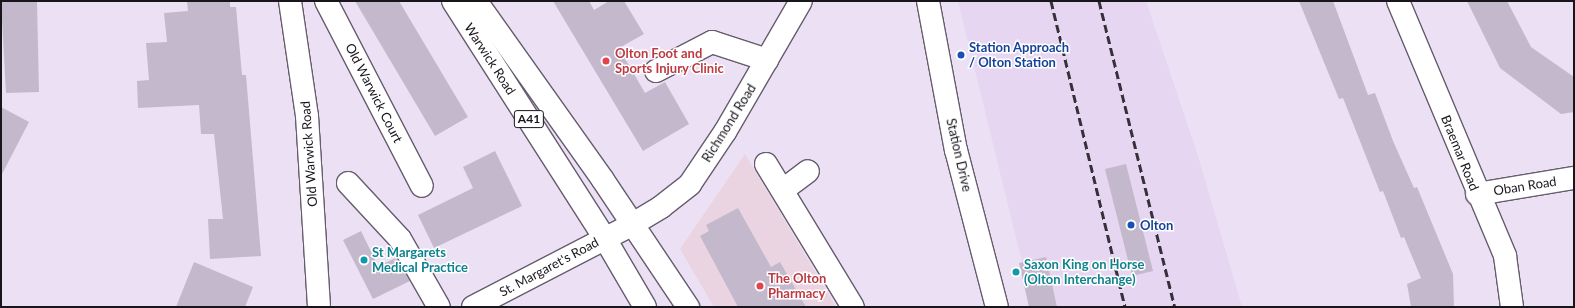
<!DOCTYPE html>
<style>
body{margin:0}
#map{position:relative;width:1575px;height:308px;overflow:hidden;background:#ebe0f4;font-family:Lato,sans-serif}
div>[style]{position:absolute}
.commercial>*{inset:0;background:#ead4e1}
.built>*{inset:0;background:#e6d6f1}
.building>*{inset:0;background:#c3b8cc}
.roads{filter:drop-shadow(1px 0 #665c6d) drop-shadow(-1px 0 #665c6d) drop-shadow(0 1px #665c6d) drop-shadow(0 -1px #665c6d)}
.minor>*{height:22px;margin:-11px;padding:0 11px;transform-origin:11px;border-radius:11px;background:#fff}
.highway>*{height:22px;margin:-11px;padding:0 11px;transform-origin:11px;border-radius:11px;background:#fff}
.rail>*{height:3px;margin-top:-1.5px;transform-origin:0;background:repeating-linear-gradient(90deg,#353039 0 8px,transparent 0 12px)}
.dots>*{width:11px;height:11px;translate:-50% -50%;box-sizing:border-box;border:2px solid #fff;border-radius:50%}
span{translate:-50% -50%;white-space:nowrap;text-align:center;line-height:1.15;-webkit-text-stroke:3px #fff;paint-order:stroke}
.shield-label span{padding:1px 3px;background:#fff;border:1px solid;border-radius:3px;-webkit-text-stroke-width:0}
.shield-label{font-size:12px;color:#19151c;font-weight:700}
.transit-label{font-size:13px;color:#164399;font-weight:700}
.left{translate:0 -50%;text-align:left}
.health-label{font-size:13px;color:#be3a42;font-weight:700}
.street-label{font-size:13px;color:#19151c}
.culture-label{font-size:13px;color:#0d838f;font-weight:700}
.frame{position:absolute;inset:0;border:2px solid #19151c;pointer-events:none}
</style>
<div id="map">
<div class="commercial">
<i style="clip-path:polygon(745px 154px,836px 307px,714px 307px,680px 249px)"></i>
</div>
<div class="built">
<i style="clip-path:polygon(958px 1px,1146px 1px,1198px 156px,1242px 307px,1029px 307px,1022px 262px)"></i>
</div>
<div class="building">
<i style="clip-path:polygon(1px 1px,37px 1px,39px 92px,6px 93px)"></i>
<i style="clip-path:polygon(187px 1px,230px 1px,230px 7px,236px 7px,242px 75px,246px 75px,261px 256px,210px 259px,208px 219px,223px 219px,214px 134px,201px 134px,199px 105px,138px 108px,137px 81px,149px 80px,146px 43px,167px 42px,164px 13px,188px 11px)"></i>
<i style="clip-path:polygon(355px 1px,399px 1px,468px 117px,435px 136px)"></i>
<i style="clip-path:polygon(553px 1px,589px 1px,594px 10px,609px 1px,624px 1px,644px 34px,619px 48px,645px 93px,665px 82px,689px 124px,643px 151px)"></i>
<i style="clip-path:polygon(1299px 1px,1333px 1px,1368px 95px,1375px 93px,1393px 141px,1414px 188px,1417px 187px,1453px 274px,1454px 307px,1411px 307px,1407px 284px,1421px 278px,1404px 237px,1401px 238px,1383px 191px,1380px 192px,1343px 98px,1339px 99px)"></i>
<i style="clip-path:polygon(1467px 1px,1507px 1px,1531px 47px,1574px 77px,1574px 112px,1561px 114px,1500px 68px)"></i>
<i style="clip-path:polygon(1px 107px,29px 122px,1px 176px)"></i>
<i style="clip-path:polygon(495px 151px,522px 206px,434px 248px,418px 215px,473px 188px,463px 167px)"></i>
<i style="clip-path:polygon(1126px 164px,1153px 271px,1132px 276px,1105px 169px)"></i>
<i style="clip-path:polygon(738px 208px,771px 267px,780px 262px,806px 307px,738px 307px,700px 236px,709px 231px,706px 225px)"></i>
<i style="clip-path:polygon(361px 231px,378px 266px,396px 258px,410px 281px,373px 299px,343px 240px)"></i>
<i style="clip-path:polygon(1046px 257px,1057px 307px,1029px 307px,1019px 263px)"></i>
<i style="clip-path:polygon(194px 262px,253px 287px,245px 307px,176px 307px)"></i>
</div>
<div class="roads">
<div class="minor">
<i style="left:290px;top:1px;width:116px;rotate:81.6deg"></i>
<i style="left:307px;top:116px;width:191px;rotate:86.4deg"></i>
<i style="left:326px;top:1px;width:208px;rotate:62.6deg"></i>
<i style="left:928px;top:1px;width:152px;rotate:79.4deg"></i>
<i style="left:956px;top:150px;width:162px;rotate:75.4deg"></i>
<i style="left:1398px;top:1px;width:277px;rotate:67.2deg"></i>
<i style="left:1505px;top:256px;width:51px;rotate:82.2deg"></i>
<i style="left:656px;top:71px;width:63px;rotate:-27.4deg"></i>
<i style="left:712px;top:42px;width:58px;rotate:18.1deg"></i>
<i style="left:766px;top:164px;width:167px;rotate:58.7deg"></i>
<i style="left:348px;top:183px;width:76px;rotate:47.1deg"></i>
<i style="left:400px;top:239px;width:78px;rotate:60.2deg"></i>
<i style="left:783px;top:190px;width:31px;rotate:-37deg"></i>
<i style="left:1477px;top:194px;width:98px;rotate:-9.4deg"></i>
<i style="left:473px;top:307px;width:180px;rotate:-27.4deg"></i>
<i style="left:633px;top:224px;width:33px;rotate:-31deg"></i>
<i style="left:661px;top:207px;width:37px;rotate:-38deg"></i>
<i style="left:690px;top:184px;width:63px;rotate:-56.1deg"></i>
<i style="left:725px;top:132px;width:151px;rotate:-59.9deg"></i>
</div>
<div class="highway">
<i style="left:453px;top:1px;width:280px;rotate:57.4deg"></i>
<i style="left:604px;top:237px;width:81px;rotate:59.6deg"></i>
<i style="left:476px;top:1px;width:219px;rotate:54.6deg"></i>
<i style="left:603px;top:180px;width:153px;rotate:56.2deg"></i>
</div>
</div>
<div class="rail">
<i style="left:1051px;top:1px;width:315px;rotate:76.4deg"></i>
<i style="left:1099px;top:1px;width:315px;rotate:76.1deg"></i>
</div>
<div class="dots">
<i style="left:961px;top:55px;background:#1a4fb4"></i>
<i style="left:606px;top:61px;background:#e0444e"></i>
<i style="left:1131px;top:225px;background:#1a4fb4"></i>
<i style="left:364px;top:260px;background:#0f9aa8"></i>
<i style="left:1016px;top:272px;background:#0f9aa8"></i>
<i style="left:760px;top:286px;background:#e0444e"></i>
</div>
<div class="shield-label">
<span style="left:529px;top:119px">A41</span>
</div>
<div class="transit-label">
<span class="left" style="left:969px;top:55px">Station Approach<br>/ Olton Station</span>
<span class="left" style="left:1140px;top:225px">Olton</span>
</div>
<div class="health-label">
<span class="left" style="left:615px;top:61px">Olton Foot and<br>Sports Injury Clinic</span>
<span class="left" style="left:768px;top:286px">The Olton<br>Pharmacy</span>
</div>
<div class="street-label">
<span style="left:490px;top:59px;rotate:57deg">Warwick Road</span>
<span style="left:374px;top:93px;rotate:63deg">Old Warwick Court</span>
<span style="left:729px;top:123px;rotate:-58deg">Richmond Road</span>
<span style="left:1460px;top:153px;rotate:68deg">Braemar Road</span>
<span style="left:309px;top:154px;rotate:-94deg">Old Warwick Road</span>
<span style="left:959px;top:155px;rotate:77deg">Station Drive</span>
<span style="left:1525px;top:186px;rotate:-9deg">Oban Road</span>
<span style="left:549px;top:267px;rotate:-28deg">St. Margaret's Road</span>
</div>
<div class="culture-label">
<span class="left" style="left:372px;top:260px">St Margarets<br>Medical Practice</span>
<span class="left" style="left:1024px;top:272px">Saxon King on Horse<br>(Olton Interchange)</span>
</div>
<div class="frame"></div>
</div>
